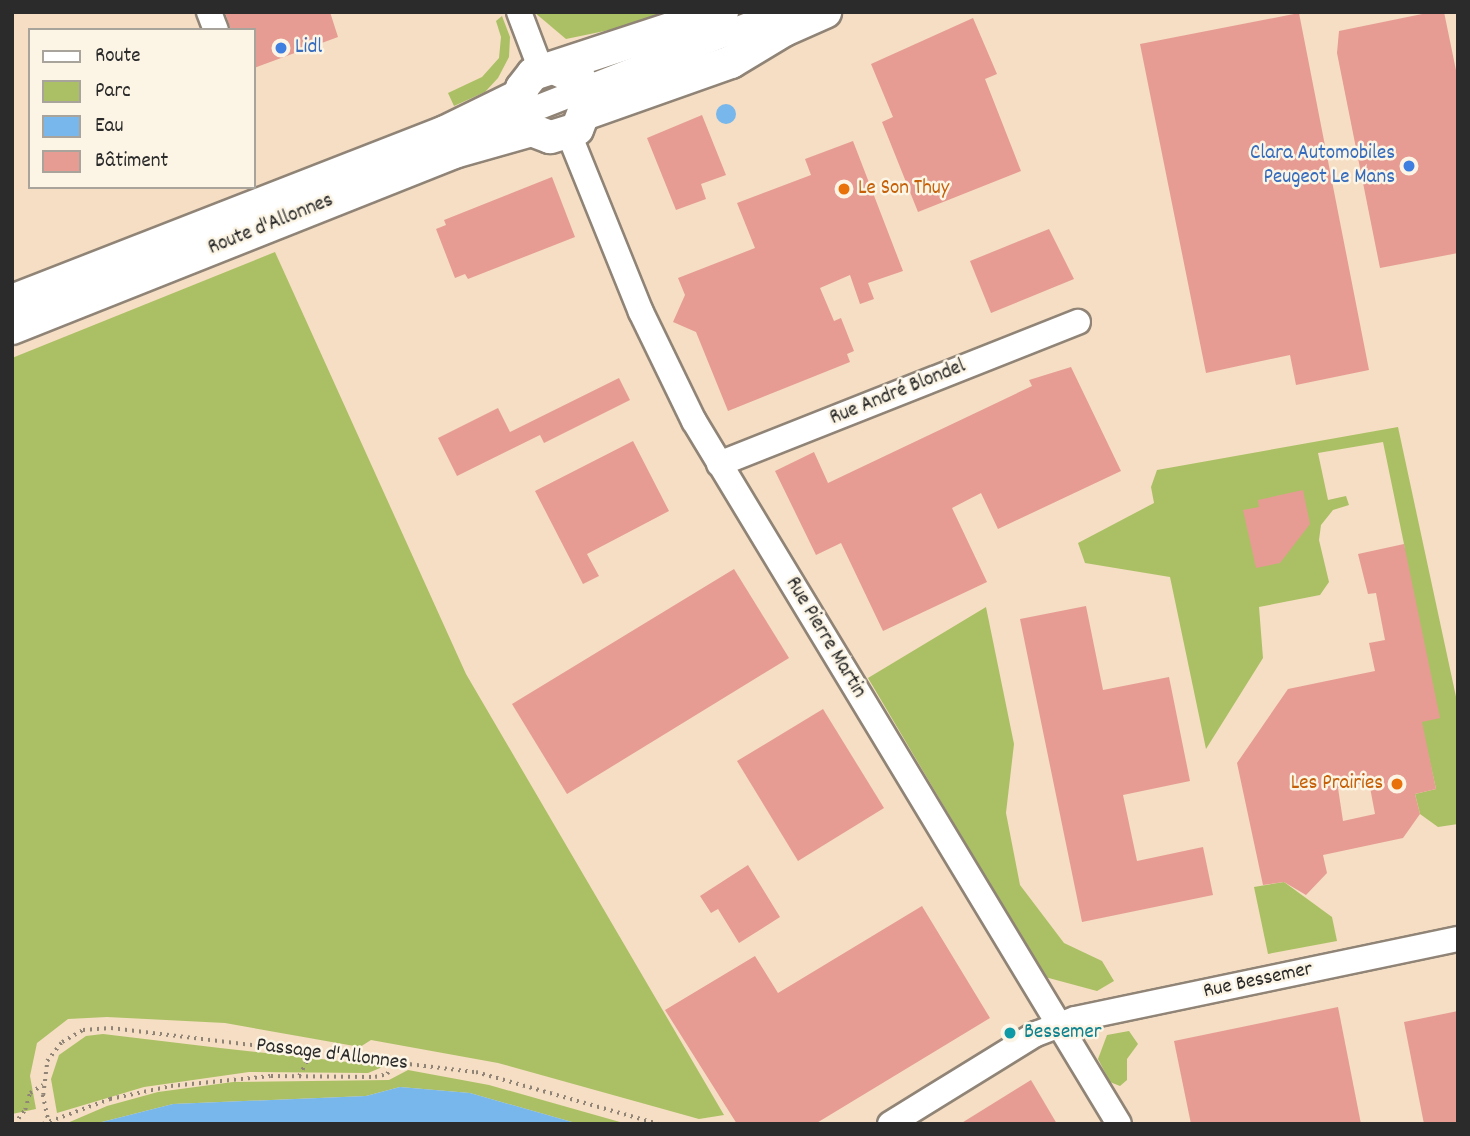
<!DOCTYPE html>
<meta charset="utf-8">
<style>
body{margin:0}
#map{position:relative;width:1470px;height:1136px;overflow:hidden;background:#f5dec3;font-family:Dekko,sans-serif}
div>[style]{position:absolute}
.green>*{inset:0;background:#abc064}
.water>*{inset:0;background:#78b7eb}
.round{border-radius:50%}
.building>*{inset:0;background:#e69c92}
.path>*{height:3.5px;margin-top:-1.75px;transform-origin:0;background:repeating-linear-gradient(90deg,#908477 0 2px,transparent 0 7px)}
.roads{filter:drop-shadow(2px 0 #908477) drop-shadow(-2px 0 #908477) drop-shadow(0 2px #908477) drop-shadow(0 -2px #908477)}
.minor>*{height:24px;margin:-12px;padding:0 12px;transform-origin:12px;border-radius:12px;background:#fff}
.major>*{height:32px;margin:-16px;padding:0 16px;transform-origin:16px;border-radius:16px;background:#fff}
.path-bridge>*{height:3.5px;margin-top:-1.75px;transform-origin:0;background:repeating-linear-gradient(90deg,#908477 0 2px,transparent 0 7px)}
.dots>*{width:19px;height:19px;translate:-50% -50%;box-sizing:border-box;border:4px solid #fcf5e5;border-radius:50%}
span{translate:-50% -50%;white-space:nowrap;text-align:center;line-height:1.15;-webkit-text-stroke:5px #fcf5e5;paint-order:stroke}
.shop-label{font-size:21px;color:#366cbe}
.left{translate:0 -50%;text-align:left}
.right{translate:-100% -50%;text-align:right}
.food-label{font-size:21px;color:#c56008}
.street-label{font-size:21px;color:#2b2b2b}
.culture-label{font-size:21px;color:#0d838f}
.frame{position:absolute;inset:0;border:14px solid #2b2b2b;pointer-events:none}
.legend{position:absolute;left:28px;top:28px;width:228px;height:161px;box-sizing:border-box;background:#fcf5e5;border:2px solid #a8a49b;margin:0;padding:9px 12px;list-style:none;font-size:21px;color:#2b2b2b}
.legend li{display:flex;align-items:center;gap:14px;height:35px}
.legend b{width:35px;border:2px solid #a8a49b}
</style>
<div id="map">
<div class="green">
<i style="clip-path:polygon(534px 12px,672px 12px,648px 22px,566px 39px)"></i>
<i style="clip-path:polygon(502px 16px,510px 37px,509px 57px,498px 78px,485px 92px,454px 106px,448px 93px,482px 77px,499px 58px,501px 37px,496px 21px)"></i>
<i style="clip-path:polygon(275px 252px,466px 674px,724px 1115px,699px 1119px,498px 1063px,371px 1040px,360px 1047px,225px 1023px,107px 1017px,68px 1019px,37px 1043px,30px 1076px,36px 1109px,12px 1114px,12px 358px)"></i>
<i style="clip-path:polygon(1398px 427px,1458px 706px,1458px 824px,1438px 827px,1420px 814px,1415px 794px,1436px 789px,1422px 727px,1404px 544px,1383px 442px,1318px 453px,1328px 500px,1346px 496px,1349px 505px,1333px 510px,1321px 525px,1319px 540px,1329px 582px,1320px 595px,1259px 607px,1263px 658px,1206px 749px,1170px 577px,1085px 563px,1078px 543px,1154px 503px,1151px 487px,1157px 470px)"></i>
<i style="clip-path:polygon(986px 607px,1014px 744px,1006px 813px,1020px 885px,1064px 943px,1102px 961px,1114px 981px,1097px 991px,1045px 977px,868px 678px)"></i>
<i style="clip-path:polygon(1284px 882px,1332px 917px,1337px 941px,1268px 954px,1254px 887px)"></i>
<i style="clip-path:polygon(1129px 1031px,1138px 1044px,1127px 1059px,1127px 1080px,1120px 1086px,1110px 1082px,1098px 1059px,1107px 1035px)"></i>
<i style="clip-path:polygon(103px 1034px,220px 1048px,385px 1066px,368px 1073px,249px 1072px,144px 1087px,57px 1113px,51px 1079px,59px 1055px,86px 1036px)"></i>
<i style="clip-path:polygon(408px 1070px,489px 1085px,627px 1124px,579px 1124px,470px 1093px,400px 1087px,366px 1096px,173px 1104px,94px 1124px,65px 1124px,107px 1106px,158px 1092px,233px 1082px,389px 1080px)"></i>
</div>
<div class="water">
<i class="round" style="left:716px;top:104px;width:20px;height:20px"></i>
<i style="clip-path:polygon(400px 1087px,470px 1093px,579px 1124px,94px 1124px,173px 1104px,366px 1096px)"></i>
</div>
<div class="building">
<i style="clip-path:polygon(225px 12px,330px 12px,338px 37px,254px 68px,254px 30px,231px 30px)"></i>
<i style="clip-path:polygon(1432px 12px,1444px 12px,1458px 80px,1458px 253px,1380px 268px,1337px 53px,1339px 31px)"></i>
<i style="clip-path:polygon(1299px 13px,1369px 370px,1296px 385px,1290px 355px,1206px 373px,1140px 44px)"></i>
<i style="clip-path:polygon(973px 18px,997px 74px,985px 79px,1021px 171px,918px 212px,882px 122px,893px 117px,871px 64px)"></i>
<i style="clip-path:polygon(702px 115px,726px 175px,701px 184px,706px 199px,676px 210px,647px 138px)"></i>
<i style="clip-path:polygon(853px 141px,903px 271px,868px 283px,874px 299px,860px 304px,850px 275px,820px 288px,834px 321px,841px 318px,854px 351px,847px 354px,850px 362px,728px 411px,696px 332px,673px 322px,685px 295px,678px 278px,755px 248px,737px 203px,811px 175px,805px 159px)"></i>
<i style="clip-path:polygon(552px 177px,575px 237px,468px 279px,465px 274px,455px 278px,436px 229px,446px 225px,444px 220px)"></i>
<i style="clip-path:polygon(1049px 229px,1074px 279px,991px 313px,970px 261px)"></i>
<i style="clip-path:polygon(1071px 367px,1121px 471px,998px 529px,981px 493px,952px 508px,987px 582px,883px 631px,841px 543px,816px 555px,775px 471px,814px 452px,828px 483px,1032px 386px,1029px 380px)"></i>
<i style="clip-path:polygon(619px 378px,630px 400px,544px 443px,540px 435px,457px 476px,438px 438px,498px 408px,510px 432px)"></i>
<i style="clip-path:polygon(633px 441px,669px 511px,587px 554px,599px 576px,583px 584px,535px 491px)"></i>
<i style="clip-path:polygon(1303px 490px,1310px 524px,1280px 563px,1256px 568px,1243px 510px,1259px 507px,1258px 500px)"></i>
<i style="clip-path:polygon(evenodd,1404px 544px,1440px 718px,1422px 722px,1436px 789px,1415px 794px,1420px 814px,1403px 838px,1323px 855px,1327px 873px,1306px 895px,1284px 882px,1263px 885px,1237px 763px,1288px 689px,1375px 671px,1369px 643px,1385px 640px,1376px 593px,1368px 594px,1358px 554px,1404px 544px,1369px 782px,1375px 814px,1343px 821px,1338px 788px,1369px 782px)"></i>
<i style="clip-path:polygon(734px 569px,789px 658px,567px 794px,512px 704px)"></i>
<i style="clip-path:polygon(1086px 606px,1103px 690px,1169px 677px,1190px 781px,1123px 795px,1137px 861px,1203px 847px,1213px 895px,1082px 922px,1020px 619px)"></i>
<i style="clip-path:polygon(823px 709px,884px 808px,798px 861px,737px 761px)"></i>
<i style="clip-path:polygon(748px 865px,780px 917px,739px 943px,718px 909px,711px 913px,700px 896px)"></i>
<i style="clip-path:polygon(922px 906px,990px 1018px,815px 1124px,737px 1124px,665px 1010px,755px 956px,778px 993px)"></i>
<i style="clip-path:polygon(1338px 1007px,1361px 1124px,1191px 1124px,1174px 1041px)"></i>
<i style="clip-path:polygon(1458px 1011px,1458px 1124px,1424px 1124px,1404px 1022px)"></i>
<i style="clip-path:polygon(1031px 1080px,1057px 1124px,960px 1124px)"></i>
</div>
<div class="path">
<i style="left:299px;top:1076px;width:26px;rotate:-62deg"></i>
<i style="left:43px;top:1095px;width:34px;rotate:-83deg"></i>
<i style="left:47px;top:1061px;width:24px;rotate:-52deg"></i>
<i style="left:62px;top:1042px;width:24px;rotate:-30deg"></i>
<i style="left:83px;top:1030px;width:28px;rotate:-4deg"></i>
<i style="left:111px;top:1028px;width:368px;rotate:6.9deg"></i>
<i style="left:476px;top:1072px;width:189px;rotate:15.9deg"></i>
<i style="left:14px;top:1124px;width:18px;rotate:-52deg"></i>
<i style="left:25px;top:1110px;width:18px;rotate:-74deg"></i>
<i style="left:30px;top:1093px;width:15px;rotate:-32deg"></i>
<i style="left:43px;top:1124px;width:72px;rotate:-20.5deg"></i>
<i style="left:110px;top:1099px;width:62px;rotate:-12deg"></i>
<i style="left:171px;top:1086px;width:100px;rotate:-5.7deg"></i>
<i style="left:271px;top:1076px;width:104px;rotate:0.6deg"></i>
<i style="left:375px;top:1077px;width:12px;rotate:-14deg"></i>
<i style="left:387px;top:1074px;width:14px;rotate:-56deg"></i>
</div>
<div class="roads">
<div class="minor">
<i style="left:209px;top:12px;width:19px;rotate:69deg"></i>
<i style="left:519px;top:12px;width:62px;rotate:69.2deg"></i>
<i style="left:506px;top:120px;width:296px;rotate:-21.4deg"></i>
<i style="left:569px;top:134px;width:192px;rotate:68deg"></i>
<i style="left:641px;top:312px;width:121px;rotate:64.1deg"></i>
<i style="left:694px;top:421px;width:821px;rotate:58.84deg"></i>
<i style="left:719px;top:464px;width:386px;rotate:-21.6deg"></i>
<i style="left:890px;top:1124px;width:172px;rotate:-31.7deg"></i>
<i style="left:1036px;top:1034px;width:42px;rotate:-21deg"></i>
<i style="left:1075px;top:1019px;width:391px;rotate:-11.8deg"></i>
</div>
<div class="major">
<i style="left:554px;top:68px;width:29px;rotate:25deg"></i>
<i style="left:580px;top:80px;width:22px;rotate:69deg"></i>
<i style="left:588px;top:101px;width:30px;rotate:111deg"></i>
<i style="left:577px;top:129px;width:28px;rotate:163deg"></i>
<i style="left:550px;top:137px;width:19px;rotate:-159deg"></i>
<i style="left:532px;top:130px;width:21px;rotate:-125deg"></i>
<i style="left:520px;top:113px;width:25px;rotate:-85deg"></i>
<i style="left:522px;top:88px;width:18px;rotate:-52deg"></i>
<i style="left:533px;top:74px;width:199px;rotate:-18.2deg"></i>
<i style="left:587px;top:113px;width:153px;rotate:-19.5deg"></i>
<i style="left:731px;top:62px;width:62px;rotate:-31.1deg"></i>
<i style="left:784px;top:30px;width:45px;rotate:-23.7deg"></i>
<i style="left:12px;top:301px;width:463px;rotate:-21.3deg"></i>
<i style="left:443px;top:133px;width:85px;rotate:-26deg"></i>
<i style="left:12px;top:328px;width:476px;rotate:-21.7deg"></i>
<i style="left:454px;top:152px;width:81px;rotate:-15.8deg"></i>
</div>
</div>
<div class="path-bridge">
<i style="left:43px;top:1095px;width:30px;rotate:78deg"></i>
</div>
<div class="dots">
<i style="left:281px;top:48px;background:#3f7fe0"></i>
<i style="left:1409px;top:166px;background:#3f7fe0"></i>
<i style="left:844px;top:189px;background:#e8710a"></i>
<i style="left:1397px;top:784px;background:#e8710a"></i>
<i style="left:1010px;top:1033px;background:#0f9aa8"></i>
</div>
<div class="shop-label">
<span class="left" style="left:295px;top:48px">Lidl</span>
<span class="right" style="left:1395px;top:166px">Clara Automobiles<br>Peugeot Le Mans</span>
</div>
<div class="food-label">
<span class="left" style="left:858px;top:189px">Le Son Thuy</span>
<span class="right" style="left:1383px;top:784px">Les Prairies</span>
</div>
<div class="street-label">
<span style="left:271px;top:225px;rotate:-22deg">Route d'Allonnes</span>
<span style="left:898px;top:393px;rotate:-22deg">Rue André Blondel</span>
<span style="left:825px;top:638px;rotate:59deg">Rue Pierre Martin</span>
<span style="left:1258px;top:981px;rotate:-12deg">Rue Bessemer</span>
<span style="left:332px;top:1055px;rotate:7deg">Passage d'Allonnes</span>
</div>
<div class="culture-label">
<span class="left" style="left:1024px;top:1033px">Bessemer</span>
</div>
<div class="frame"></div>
<ul class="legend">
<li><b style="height:9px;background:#fff"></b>Route</li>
<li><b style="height:19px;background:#abc064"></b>Parc</li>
<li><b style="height:19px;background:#78b7eb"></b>Eau</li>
<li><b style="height:19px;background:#e69c92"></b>Bâtiment</li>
</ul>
</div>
